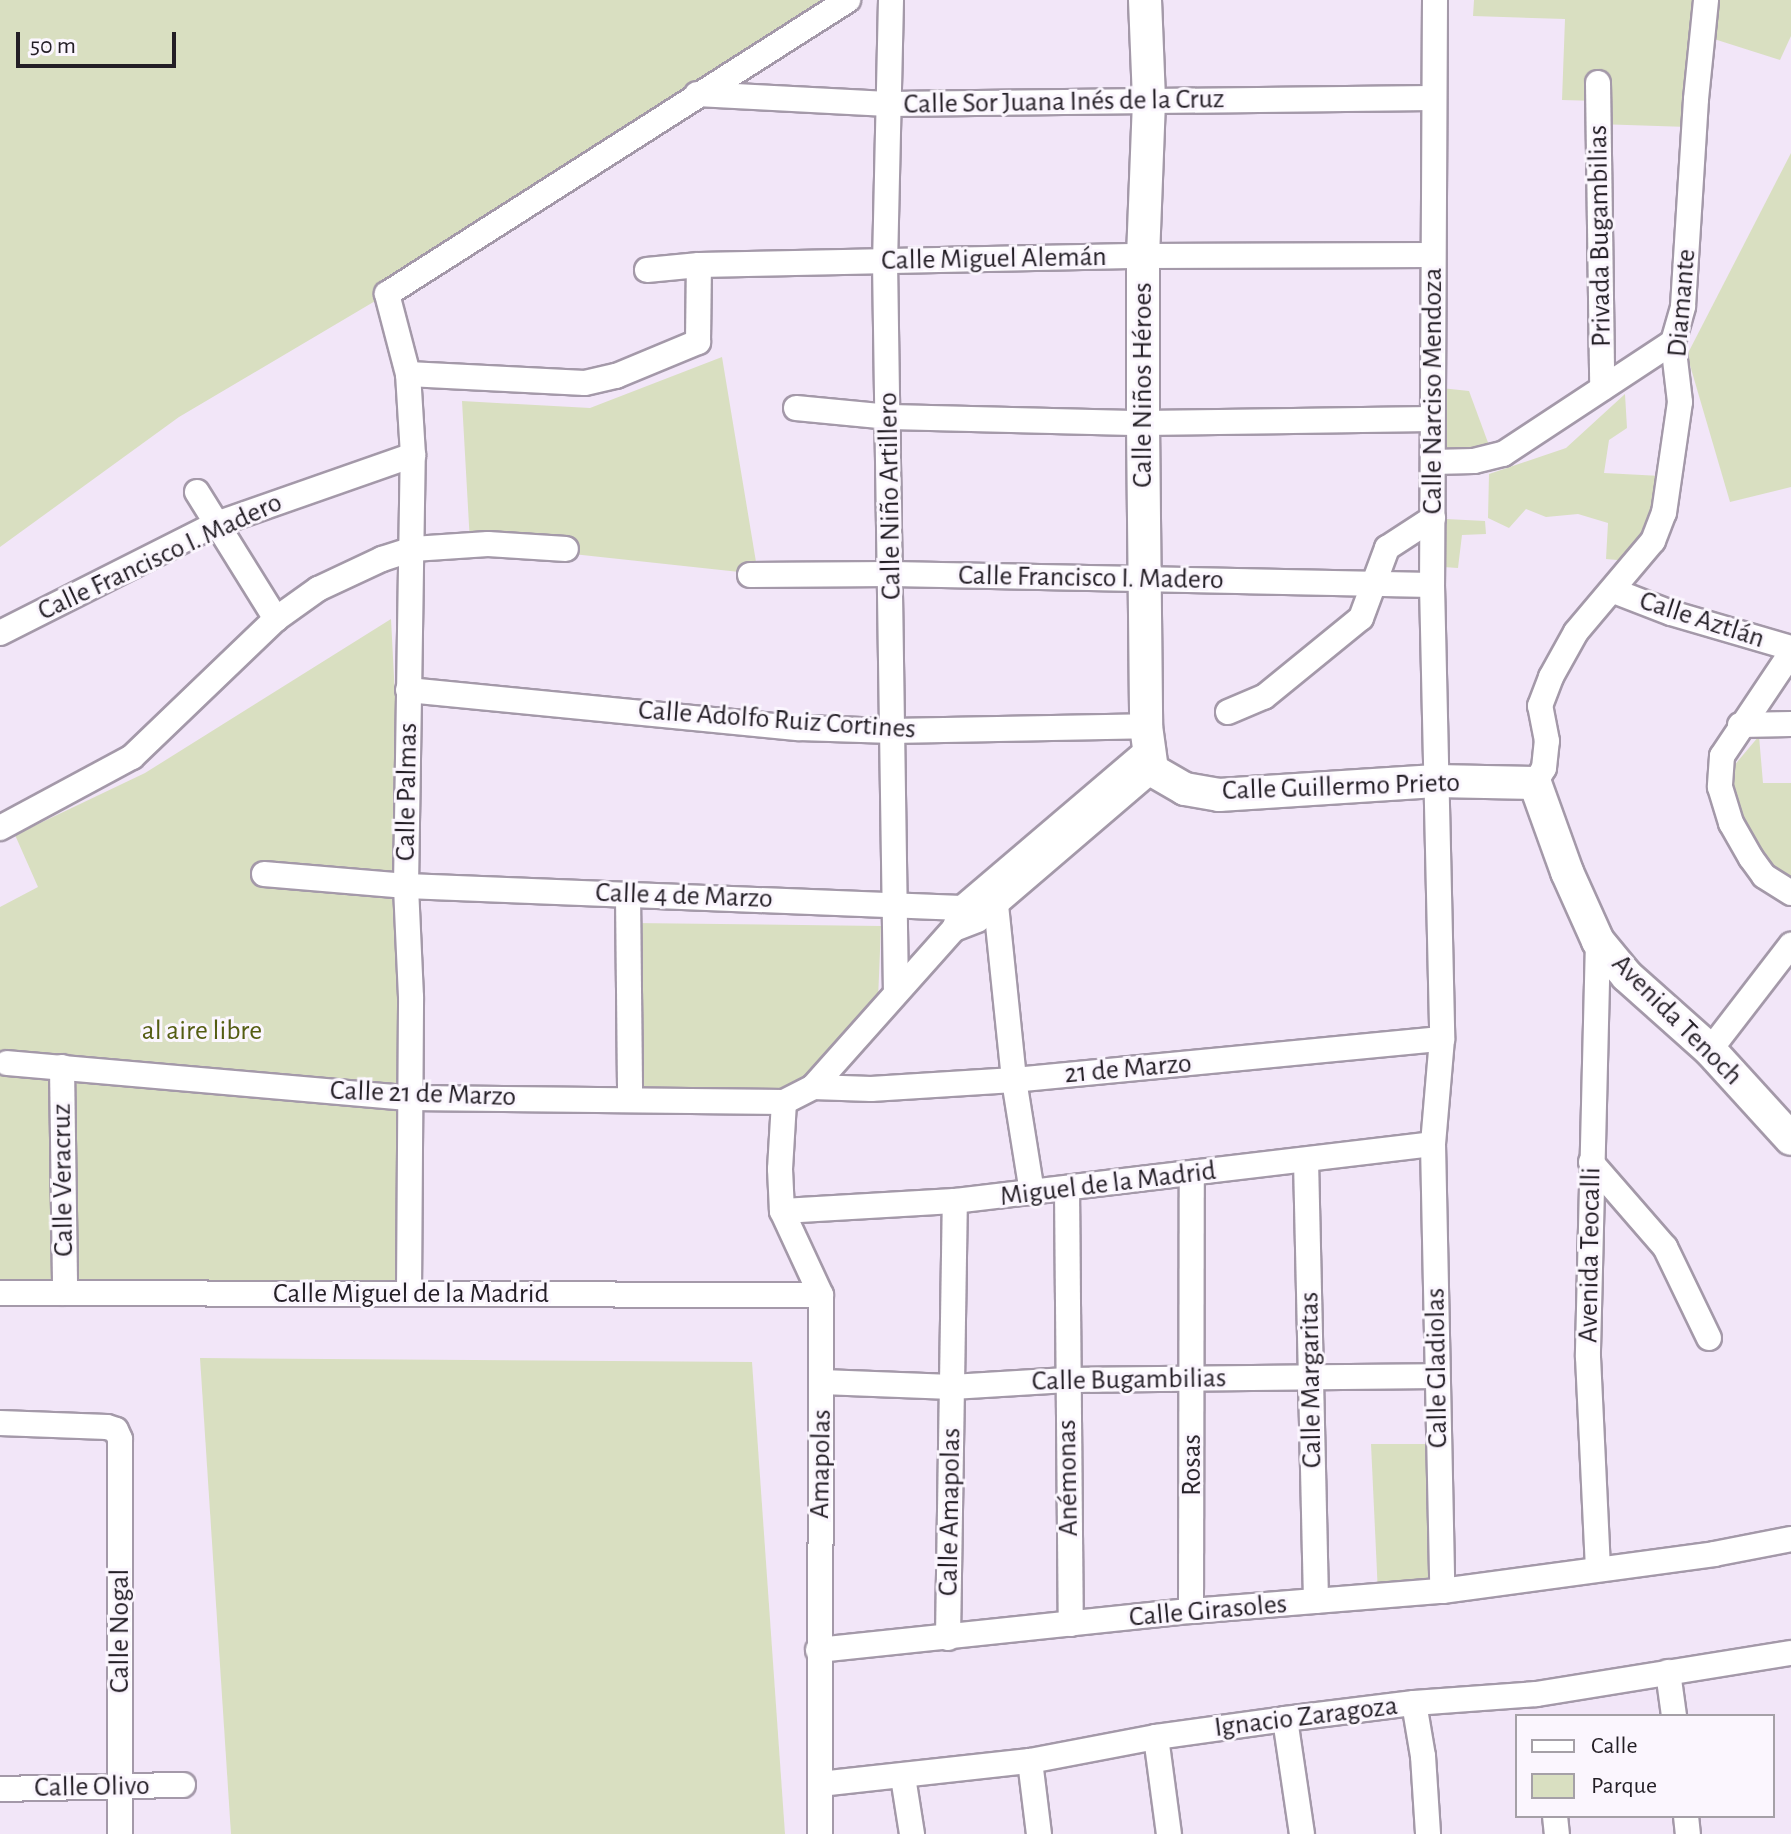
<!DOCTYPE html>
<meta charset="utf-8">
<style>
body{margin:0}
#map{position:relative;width:1791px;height:1834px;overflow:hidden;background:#f2e6f8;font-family:"Alegreya Sans",sans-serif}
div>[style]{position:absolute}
.green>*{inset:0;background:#d9dfc1}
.roads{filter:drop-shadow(2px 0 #a499a9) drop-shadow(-2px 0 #a499a9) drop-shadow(0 2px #a499a9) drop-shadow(0 -2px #a499a9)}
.street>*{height:24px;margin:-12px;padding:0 12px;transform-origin:12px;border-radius:12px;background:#fff}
.secondary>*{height:32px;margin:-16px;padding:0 16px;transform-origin:16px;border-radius:16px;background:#fff}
span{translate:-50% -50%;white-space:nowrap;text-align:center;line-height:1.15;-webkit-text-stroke:6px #fbf6fe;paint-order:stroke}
.street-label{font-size:28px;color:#231e25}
.park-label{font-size:28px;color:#545d12}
.legend{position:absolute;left:1515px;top:1714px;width:260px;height:104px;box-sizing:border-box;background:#fbf6fe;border:2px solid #a5a0a7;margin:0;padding:10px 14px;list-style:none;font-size:24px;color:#231e25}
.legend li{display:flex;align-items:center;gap:16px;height:40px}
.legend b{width:40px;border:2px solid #a5a0a7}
.scale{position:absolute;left:16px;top:32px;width:160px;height:36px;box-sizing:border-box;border:4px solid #231e25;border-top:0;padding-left:10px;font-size:24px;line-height:28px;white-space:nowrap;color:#231e25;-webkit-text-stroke:6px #fbf6fe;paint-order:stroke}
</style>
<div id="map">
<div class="green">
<i style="clip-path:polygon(0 0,825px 0,387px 294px,179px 417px,0 547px)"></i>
<i style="clip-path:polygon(1474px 0,1693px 0,1688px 127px,1597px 124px,1598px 101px,1562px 100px,1565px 19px,1473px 16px)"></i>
<i style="clip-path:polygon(1719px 0,1791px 0,1791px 36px,1780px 60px,1714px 39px)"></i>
<i style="clip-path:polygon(1791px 153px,1791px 487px,1730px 502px,1687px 355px)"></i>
<i style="clip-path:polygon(722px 357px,758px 574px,470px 543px,462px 401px,590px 408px)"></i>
<i style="clip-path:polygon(1441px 388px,1469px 391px,1490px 448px,1446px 461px)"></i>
<i style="clip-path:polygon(1625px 394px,1627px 428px,1609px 440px,1604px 473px,1661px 476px,1640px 562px,1606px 559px,1608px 523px,1578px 514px,1546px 517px,1526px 509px,1509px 528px,1488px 518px,1489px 474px,1566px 448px)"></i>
<i style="clip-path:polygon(1446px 519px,1485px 521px,1486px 534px,1462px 535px,1458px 568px,1443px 567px)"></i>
<i style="clip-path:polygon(391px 619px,406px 908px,400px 1285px,0 1288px,0 907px,38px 887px,15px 835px,145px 773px)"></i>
<i style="clip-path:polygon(1759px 736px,1763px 783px,1791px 783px,1791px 888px,1751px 855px,1738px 819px,1732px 768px)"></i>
<i style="clip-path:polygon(633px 923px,881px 926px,878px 1000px,786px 1097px,632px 1099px)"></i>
<i style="clip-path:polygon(200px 1358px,752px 1362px,785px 1834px,231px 1834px)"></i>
<i style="clip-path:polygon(1371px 1444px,1437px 1444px,1440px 1589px,1378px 1594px)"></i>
</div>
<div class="roads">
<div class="street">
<i style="left:891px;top:0;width:261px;rotate:91.3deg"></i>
<i style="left:885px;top:261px;width:731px;rotate:89.14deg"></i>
<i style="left:1435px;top:0;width:585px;rotate:90.29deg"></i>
<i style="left:1432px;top:585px;width:454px;rotate:88.7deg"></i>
<i style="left:1442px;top:1039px;width:105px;rotate:94.9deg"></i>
<i style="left:1433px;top:1144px;width:447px;rotate:88.8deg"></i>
<i style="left:1598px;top:83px;width:305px;rotate:89.2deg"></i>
<i style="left:697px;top:94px;width:191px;rotate:3deg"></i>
<i style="left:888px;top:104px;width:544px;rotate:-0.63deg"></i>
<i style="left:647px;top:270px;width:52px;rotate:-5.5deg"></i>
<i style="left:699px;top:265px;width:444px;rotate:-1.2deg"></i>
<i style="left:1143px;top:256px;width:290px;rotate:-0.2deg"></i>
<i style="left:408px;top:374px;width:177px;rotate:2.9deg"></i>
<i style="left:585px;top:383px;width:32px;rotate:-13deg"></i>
<i style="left:616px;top:376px;width:89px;rotate:-22.5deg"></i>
<i style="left:698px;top:342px;width:77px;rotate:-89.3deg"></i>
<i style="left:796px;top:408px;width:94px;rotate:5.5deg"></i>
<i style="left:890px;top:417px;width:253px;rotate:1.4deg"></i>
<i style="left:1143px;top:423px;width:289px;rotate:-0.8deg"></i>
<i style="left:1433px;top:462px;width:41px;rotate:-1.4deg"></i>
<i style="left:1474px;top:461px;width:30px;rotate:-14deg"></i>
<i style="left:1503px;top:454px;width:204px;rotate:-33.4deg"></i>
<i style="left:197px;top:492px;width:150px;rotate:58.1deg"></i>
<i style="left:750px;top:575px;width:142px;rotate:-0.4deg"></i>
<i style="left:892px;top:574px;width:540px;rotate:1.17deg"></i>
<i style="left:1614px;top:591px;width:61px;rotate:21.1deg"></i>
<i style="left:1671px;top:613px;width:125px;rotate:16.3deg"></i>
<i style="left:0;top:633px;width:242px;rotate:-26.8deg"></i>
<i style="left:216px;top:524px;width:209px;rotate:-19.3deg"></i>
<i style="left:1791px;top:653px;width:124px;rotate:123.8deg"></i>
<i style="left:1722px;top:756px;width:31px;rotate:94deg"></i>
<i style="left:1720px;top:787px;width:38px;rotate:73deg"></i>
<i style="left:1731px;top:823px;width:40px;rotate:60.3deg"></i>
<i style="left:1751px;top:858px;width:22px;rotate:54deg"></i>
<i style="left:1764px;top:876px;width:32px;rotate:32deg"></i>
<i style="left:408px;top:690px;width:393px;rotate:5.6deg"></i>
<i style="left:799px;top:728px;width:94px;rotate:1.8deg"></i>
<i style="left:893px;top:731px;width:253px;rotate:-1.1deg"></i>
<i style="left:1228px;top:712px;width:39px;rotate:-23deg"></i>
<i style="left:1264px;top:697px;width:125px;rotate:-39.2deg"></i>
<i style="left:1361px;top:618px;width:75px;rotate:-69.6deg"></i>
<i style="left:1387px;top:548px;width:55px;rotate:-33.1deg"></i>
<i style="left:1740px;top:725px;width:51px;rotate:-1.1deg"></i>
<i style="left:1535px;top:783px;width:17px;rotate:-59deg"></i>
<i style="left:1544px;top:768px;width:27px;rotate:-84deg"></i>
<i style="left:1547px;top:741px;width:36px;rotate:-101deg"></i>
<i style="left:1540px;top:706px;width:31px;rotate:-69deg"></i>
<i style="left:1551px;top:677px;width:51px;rotate:-60.9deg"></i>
<i style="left:1576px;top:632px;width:119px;rotate:-49.8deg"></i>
<i style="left:1653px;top:541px;width:30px;rotate:-69deg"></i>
<i style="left:1664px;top:513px;width:112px;rotate:-81.8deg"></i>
<i style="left:1680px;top:402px;width:60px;rotate:-96.7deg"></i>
<i style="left:1673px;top:342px;width:37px;rotate:-74deg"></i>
<i style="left:1683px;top:306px;width:207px;rotate:-86.4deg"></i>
<i style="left:1696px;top:99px;width:100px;rotate:-84.2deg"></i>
<i style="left:0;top:828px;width:150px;rotate:-28.3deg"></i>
<i style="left:132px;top:757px;width:199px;rotate:-43.8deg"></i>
<i style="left:276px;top:619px;width:52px;rotate:-35.5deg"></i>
<i style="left:318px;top:589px;width:71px;rotate:-25.1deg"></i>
<i style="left:382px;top:559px;width:33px;rotate:-18deg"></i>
<i style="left:413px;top:549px;width:75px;rotate:-3.8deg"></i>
<i style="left:488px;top:544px;width:78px;rotate:3.7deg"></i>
<i style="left:264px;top:874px;width:143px;rotate:4.8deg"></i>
<i style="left:406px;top:886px;width:556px;rotate:2.27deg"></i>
<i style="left:628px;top:894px;width:204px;rotate:89.4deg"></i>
<i style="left:996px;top:905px;width:176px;rotate:84.1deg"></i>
<i style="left:1014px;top:1080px;width:114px;rotate:80.9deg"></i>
<i style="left:954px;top:929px;width:25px;rotate:-21deg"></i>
<i style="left:977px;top:920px;width:230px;rotate:-40.6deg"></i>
<i style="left:1598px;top:941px;width:416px;rotate:91.4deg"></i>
<i style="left:1588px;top:1357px;width:211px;rotate:87.3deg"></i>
<i style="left:1710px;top:1050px;width:133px;rotate:-52.4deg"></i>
<i style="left:7px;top:1063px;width:405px;rotate:5deg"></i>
<i style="left:410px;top:1098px;width:374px;rotate:0.6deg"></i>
<i style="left:784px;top:1102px;width:33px;rotate:-27deg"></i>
<i style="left:813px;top:1087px;width:212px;rotate:-48.3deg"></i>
<i style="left:954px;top:929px;width:22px;rotate:-69deg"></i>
<i style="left:962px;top:908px;width:245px;rotate:-40.4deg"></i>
<i style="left:62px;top:1067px;width:226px;rotate:89.2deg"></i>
<i style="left:813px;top:1087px;width:58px;rotate:2deg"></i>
<i style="left:871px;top:1089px;width:143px;rotate:-3.6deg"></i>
<i style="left:1014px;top:1080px;width:430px;rotate:-5.5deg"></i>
<i style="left:784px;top:1102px;width:67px;rotate:93.4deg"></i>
<i style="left:780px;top:1169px;width:42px;rotate:87.3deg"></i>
<i style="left:782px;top:1211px;width:93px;rotate:65.1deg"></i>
<i style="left:821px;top:1295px;width:539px;rotate:90.11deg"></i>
<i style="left:1306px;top:1160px;width:441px;rotate:88.7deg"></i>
<i style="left:1591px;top:1162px;width:113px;rotate:49deg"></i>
<i style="left:1665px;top:1247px;width:101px;rotate:64.2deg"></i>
<i style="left:1067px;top:1188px;width:436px;rotate:89.5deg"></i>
<i style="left:782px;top:1211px;width:173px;rotate:-3.3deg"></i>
<i style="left:955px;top:1201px;width:481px;rotate:-6.8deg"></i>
<i style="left:0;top:1293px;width:821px;rotate:0.14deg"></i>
<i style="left:409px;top:1293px;width:296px;rotate:-89.6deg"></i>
<i style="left:411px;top:997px;width:111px;rotate:-92.6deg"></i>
<i style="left:406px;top:886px;width:431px;rotate:-89.1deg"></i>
<i style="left:413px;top:455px;width:81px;rotate:-93.5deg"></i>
<i style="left:408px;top:374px;width:83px;rotate:-104.7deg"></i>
<i style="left:387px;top:294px;width:547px;rotate:-32.53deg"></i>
<i style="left:822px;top:1382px;width:130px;rotate:2.2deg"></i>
<i style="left:952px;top:1387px;width:115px;rotate:-3.5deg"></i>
<i style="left:1067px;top:1380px;width:370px;rotate:-0.6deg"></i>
<i style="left:0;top:1423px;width:107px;rotate:2.1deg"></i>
<i style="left:107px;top:1427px;width:9px;rotate:18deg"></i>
<i style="left:116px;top:1430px;width:10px;rotate:66deg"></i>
<i style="left:120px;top:1439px;width:395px;rotate:90deg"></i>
<i style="left:1191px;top:1611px;width:437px;rotate:-89.9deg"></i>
<i style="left:948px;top:1638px;width:437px;rotate:-89.1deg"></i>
<i style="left:818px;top:1650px;width:375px;rotate:-6deg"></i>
<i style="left:1191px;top:1611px;width:252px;rotate:-4.6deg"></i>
<i style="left:1442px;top:1591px;width:275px;rotate:-7.7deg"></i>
<i style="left:1714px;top:1554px;width:78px;rotate:-11deg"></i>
<i style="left:1668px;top:1672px;width:44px;rotate:82.2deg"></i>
<i style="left:1414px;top:1703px;width:54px;rotate:80.4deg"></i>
<i style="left:1423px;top:1756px;width:78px;rotate:86.3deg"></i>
<i style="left:1285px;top:1719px;width:116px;rotate:81.6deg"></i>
<i style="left:1156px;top:1737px;width:98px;rotate:82.4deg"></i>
<i style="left:1030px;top:1761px;width:74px;rotate:83deg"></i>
<i style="left:903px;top:1777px;width:58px;rotate:81deg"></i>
<i style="left:820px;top:1784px;width:211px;rotate:-6.3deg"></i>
<i style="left:1030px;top:1761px;width:128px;rotate:-10.8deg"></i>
<i style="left:1156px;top:1737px;width:130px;rotate:-7.9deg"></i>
<i style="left:1285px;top:1719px;width:130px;rotate:-7.1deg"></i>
<i style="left:1414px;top:1703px;width:123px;rotate:-4.2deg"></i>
<i style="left:1537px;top:1694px;width:257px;rotate:-9.2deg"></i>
<i style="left:0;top:1789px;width:183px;rotate:-1.3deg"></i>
<i style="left:1555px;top:1816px;width:18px;rotate:84deg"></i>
<i style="left:1686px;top:1816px;width:18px;rotate:84deg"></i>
</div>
<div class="secondary">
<i style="left:1145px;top:0;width:101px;rotate:87.7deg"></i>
<i style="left:1149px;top:101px;width:155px;rotate:92.2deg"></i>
<i style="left:1143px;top:256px;width:167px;rotate:90deg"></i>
<i style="left:1143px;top:423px;width:303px;rotate:89.4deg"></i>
<i style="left:1146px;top:726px;width:44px;rotate:82.2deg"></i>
<i style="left:1152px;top:770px;width:38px;rotate:30deg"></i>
<i style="left:1185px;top:789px;width:35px;rotate:10deg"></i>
<i style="left:1219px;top:795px;width:217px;rotate:-3.7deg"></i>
<i style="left:1436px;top:781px;width:99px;rotate:1.2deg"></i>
<i style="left:1535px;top:783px;width:95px;rotate:70.2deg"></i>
<i style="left:1567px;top:872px;width:76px;rotate:65.8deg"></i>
<i style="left:1598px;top:941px;width:45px;rotate:50.4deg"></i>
<i style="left:1627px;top:976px;width:111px;rotate:41.7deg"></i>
<i style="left:1710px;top:1050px;width:120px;rotate:47.7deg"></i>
</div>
</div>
<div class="street-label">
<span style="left:1064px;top:102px;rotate:-1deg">Calle Sor Juana Inés de la Cruz</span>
<span style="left:1600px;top:236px;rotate:-91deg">Privada Bugambilias</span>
<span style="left:994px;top:259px;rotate:-1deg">Calle Miguel Alemán</span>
<span style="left:1682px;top:303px;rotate:-85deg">Diamante</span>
<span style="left:1143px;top:385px;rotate:-90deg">Calle Niños Héroes</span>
<span style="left:1433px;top:391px;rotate:-90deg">Calle Narciso Mendoza</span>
<span style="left:890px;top:496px;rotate:-91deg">Calle Niño Artillero</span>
<span style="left:160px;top:557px;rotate:-25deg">Calle Francisco I. Madero</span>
<span style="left:1091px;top:578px;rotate:1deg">Calle Francisco I. Madero</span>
<span style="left:1702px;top:620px;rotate:18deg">Calle Aztlán</span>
<span style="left:777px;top:720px;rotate:4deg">Calle Adolfo Ruiz Cortines</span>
<span style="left:1341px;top:787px;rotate:-2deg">Calle Guillermo Prieto</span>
<span style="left:407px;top:792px;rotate:-89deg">Calle Palmas</span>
<span style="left:684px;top:896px;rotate:2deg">Calle 4 de Marzo</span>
<span style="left:1677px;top:1020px;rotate:45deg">Avenida Tenoch</span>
<span style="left:1128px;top:1069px;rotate:-5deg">21 de Marzo</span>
<span style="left:423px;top:1094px;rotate:2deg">Calle 21 de Marzo</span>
<span style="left:63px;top:1180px;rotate:-91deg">Calle Veracruz</span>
<span style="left:1108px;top:1184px;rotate:-7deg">Miguel de la Madrid</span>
<span style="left:1590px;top:1255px;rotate:-89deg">Avenida Teocalli</span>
<span style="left:411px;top:1294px">Calle Miguel de la Madrid</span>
<span style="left:1437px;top:1368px;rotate:-91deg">Calle Gladiolas</span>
<span style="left:1129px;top:1380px;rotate:-1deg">Calle Bugambilias</span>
<span style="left:1311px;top:1380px;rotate:-91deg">Calle Margaritas</span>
<span style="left:821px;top:1464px;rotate:-89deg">Amapolas</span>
<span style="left:1192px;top:1465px;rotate:-90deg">Rosas</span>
<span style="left:1068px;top:1478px;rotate:-91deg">Anémonas</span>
<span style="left:950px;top:1512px;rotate:-89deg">Calle Amapolas</span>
<span style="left:1208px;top:1611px;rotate:-5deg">Calle Girasoles</span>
<span style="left:120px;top:1631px;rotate:-90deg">Calle Nogal</span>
<span style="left:1306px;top:1717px;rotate:-7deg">Ignacio Zaragoza</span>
<span style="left:92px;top:1787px;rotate:-1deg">Calle Olivo</span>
</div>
<div class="park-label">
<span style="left:202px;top:1031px">al aire libre</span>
</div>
<ul class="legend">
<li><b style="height:10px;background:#fff"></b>Calle</li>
<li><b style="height:22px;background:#d9dfc1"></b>Parque</li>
</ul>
<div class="scale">50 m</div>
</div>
